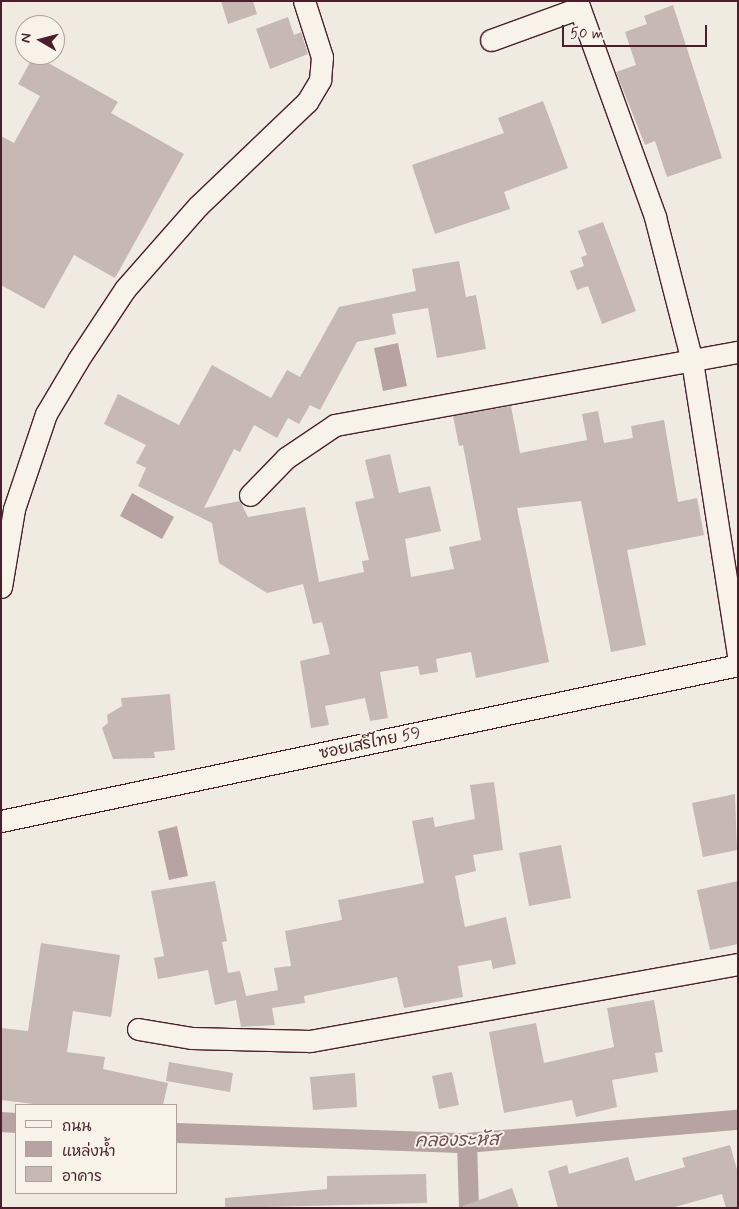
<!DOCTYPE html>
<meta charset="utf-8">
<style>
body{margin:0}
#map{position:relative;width:739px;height:1209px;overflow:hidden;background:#f0ebe0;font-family:Mynerve,"Playpen Sans Thai",sans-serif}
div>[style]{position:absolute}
.water>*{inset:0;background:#b7a4a2}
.canal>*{height:20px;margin:-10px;padding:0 10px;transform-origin:10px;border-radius:10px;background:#b7a4a2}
.building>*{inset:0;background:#c6b8b3}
.roads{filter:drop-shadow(1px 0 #4a1f2b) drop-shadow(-1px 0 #4a1f2b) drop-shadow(0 1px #4a1f2b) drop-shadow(0 -1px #4a1f2b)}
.minor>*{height:21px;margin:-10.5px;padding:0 10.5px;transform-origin:10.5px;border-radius:10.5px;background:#f7f3e8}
span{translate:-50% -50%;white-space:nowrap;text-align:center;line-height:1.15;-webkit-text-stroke:4px #f7f3e8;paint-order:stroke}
.street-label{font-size:16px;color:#4a1f2b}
.water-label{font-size:18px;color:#704e55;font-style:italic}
.frame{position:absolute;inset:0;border:2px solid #4a1f2b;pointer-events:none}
.legend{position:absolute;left:15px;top:1104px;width:162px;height:90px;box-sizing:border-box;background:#f7f3e8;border:1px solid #b29e9c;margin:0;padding:6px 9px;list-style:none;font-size:15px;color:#4a1f2b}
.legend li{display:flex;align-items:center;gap:10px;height:25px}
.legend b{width:25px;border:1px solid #b29e9c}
.north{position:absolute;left:15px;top:15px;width:50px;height:50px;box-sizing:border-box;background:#f7f3e8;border:1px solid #b29e9c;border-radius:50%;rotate:278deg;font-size:14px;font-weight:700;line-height:20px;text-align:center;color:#4a1f2b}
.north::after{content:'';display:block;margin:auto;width:18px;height:22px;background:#4a1f2b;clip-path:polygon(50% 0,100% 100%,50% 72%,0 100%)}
.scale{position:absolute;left:562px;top:25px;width:145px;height:22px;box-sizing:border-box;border:2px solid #4a1f2b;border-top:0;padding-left:6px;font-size:15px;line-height:18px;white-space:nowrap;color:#4a1f2b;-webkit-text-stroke:4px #f7f3e8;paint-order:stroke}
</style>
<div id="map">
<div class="water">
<i style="clip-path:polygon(398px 343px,407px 386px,383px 391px,374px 348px)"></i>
<i style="clip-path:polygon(132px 493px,174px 517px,162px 539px,120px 516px)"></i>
<i style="clip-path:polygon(177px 826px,188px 876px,169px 880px,158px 831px)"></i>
</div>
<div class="canal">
<i style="left:1px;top:1122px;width:15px;rotate:4deg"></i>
<i style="left:176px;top:1133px;width:291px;rotate:2deg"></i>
<i style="left:467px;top:1143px;width:272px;rotate:-4.9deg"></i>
<i style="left:467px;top:1143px;width:65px;rotate:88.2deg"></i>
</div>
<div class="building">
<i style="clip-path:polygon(221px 1px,253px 1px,257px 14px,228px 24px)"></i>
<i style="clip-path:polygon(673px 5px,722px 158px,667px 177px,655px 141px,645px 145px,616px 72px,636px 65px,625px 32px,647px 24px,644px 16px)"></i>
<i style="clip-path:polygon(288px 17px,294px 35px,301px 32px,308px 54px,270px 69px,256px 29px)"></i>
<i style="clip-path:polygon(34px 55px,118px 102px,111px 113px,184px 154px,115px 278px,74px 255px,44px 309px,1px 285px,1px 136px,14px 143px,40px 96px,18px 84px)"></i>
<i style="clip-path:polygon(543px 101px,568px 168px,504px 192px,510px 209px,435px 234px,412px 165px,504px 133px,498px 118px)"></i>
<i style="clip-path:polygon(603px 222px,636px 311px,602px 324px,588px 286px,577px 290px,570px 271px,584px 266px,581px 257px,587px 255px,578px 231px)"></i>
<i style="clip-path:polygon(459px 261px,466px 297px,476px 295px,486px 349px,437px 358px,428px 308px,392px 314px,396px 334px,357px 342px,320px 410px,310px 405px,299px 424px,288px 418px,277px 438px,254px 425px,240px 452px,234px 449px,204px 508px,240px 501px,248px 517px,305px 507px,319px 582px,364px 572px,362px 561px,369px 560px,355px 502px,374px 498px,365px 460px,390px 454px,399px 493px,430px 486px,441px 531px,405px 539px,411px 577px,454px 569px,449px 547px,481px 540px,463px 445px,459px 446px,453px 416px,511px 406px,520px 453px,587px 440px,582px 414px,598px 411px,604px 443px,633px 438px,631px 426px,664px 420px,678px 502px,697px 498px,704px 535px,627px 550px,646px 645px,611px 652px,581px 501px,517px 508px,549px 662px,476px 678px,471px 652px,436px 659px,438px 672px,420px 675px,418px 666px,380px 672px,388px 718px,370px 721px,365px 698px,325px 706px,329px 725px,311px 728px,300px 661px,330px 654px,322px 622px,313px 624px,303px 584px,267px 593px,219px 563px,212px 523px,138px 486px,146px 468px,136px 463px,146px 445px,104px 424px,118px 394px,179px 425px,212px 365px,271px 398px,287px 370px,300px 377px,339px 307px,416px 291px,412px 269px)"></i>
<i style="clip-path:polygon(170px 694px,175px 750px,154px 752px,155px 758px,113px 759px,102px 728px,108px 723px,107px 715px,122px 706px,121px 698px)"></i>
<i style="clip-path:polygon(494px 782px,503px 850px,473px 855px,476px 871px,455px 876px,465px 927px,506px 917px,516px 964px,493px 969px,491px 960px,458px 966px,463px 997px,404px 1008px,397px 977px,304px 996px,305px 1003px,272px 1008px,275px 1025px,241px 1027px,236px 1000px,215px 1005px,208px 970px,158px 979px,154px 958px,164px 956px,151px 891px,215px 881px,227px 941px,222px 942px,228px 973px,240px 971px,246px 996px,278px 990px,274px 968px,291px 966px,285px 931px,342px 920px,338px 900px,424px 883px,412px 821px,433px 817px,435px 827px,475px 819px,470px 785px)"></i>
<i style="clip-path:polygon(735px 794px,737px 850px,703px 857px,692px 803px)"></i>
<i style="clip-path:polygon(561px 845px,571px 898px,529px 906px,519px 853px)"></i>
<i style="clip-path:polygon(738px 881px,738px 944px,710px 950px,697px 890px)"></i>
<i style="clip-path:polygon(41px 943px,120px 955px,111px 1017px,73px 1011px,67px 1052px,105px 1057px,103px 1069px,168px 1083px,163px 1105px,42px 1105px,1px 1100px,1px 1028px,28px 1031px)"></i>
<i style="clip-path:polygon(654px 1000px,663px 1052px,655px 1053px,658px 1072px,612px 1080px,617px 1107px,576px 1117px,572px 1100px,504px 1113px,489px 1032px,536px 1023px,544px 1063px,614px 1047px,607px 1008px)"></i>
<i style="clip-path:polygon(169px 1062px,233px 1073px,230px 1092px,166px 1081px)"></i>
<i style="clip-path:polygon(452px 1072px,459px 1105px,439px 1109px,432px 1076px)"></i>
<i style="clip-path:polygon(355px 1073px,357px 1107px,313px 1110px,310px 1077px)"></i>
<i style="clip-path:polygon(730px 1145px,738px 1173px,738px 1208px,726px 1208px,722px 1194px,671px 1208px,558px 1208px,548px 1171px,567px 1165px,569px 1174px,628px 1157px,635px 1181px,685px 1167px,682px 1158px)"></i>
<i style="clip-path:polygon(426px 1174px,427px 1203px,225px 1208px,225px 1198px,327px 1189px,327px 1176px)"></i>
<i style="clip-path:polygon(512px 1188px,519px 1208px,463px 1208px,463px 1206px)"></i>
</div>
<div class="roads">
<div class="minor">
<i style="left:577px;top:1px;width:230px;rotate:70.1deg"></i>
<i style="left:655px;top:217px;width:149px;rotate:75.6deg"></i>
<i style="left:692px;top:361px;width:298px;rotate:81.1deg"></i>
<i style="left:491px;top:40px;width:94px;rotate:-20deg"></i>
<i style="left:250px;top:495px;width:52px;rotate:-45.8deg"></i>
<i style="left:286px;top:458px;width:59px;rotate:-34deg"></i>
<i style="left:335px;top:425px;width:410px;rotate:-10.3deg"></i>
<i style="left:1px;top:587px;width:79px;rotate:-80.5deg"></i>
<i style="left:14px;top:509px;width:100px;rotate:-71.4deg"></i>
<i style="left:46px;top:414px;width:63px;rotate:-59.3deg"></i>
<i style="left:78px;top:360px;width:85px;rotate:-56.5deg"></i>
<i style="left:125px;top:289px;width:111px;rotate:-48.7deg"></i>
<i style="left:198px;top:206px;width:151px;rotate:-43.7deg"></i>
<i style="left:307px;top:102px;width:26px;rotate:-59deg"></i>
<i style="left:320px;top:80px;width:23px;rotate:-85deg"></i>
<i style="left:322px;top:57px;width:59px;rotate:-107.8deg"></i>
<i style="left:1px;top:821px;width:753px;rotate:-11.95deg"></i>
<i style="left:138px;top:1029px;width:55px;rotate:9.5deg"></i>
<i style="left:192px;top:1038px;width:118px;rotate:1.5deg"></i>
<i style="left:310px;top:1041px;width:435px;rotate:-10.2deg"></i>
</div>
</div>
<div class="street-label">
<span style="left:370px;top:744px;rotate:-12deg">ซอยเสรีไทย 59</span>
</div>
<div class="water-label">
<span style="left:457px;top:1141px;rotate:-1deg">คลองระหัส</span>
</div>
<div class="frame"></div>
<ul class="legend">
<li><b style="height:6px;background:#f7f3e8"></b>ถนน</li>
<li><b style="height:14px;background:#b7a4a2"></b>แหล่งน้ำ</li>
<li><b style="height:14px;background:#c6b8b3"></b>อาคาร</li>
</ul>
<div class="north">N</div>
<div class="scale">50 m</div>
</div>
